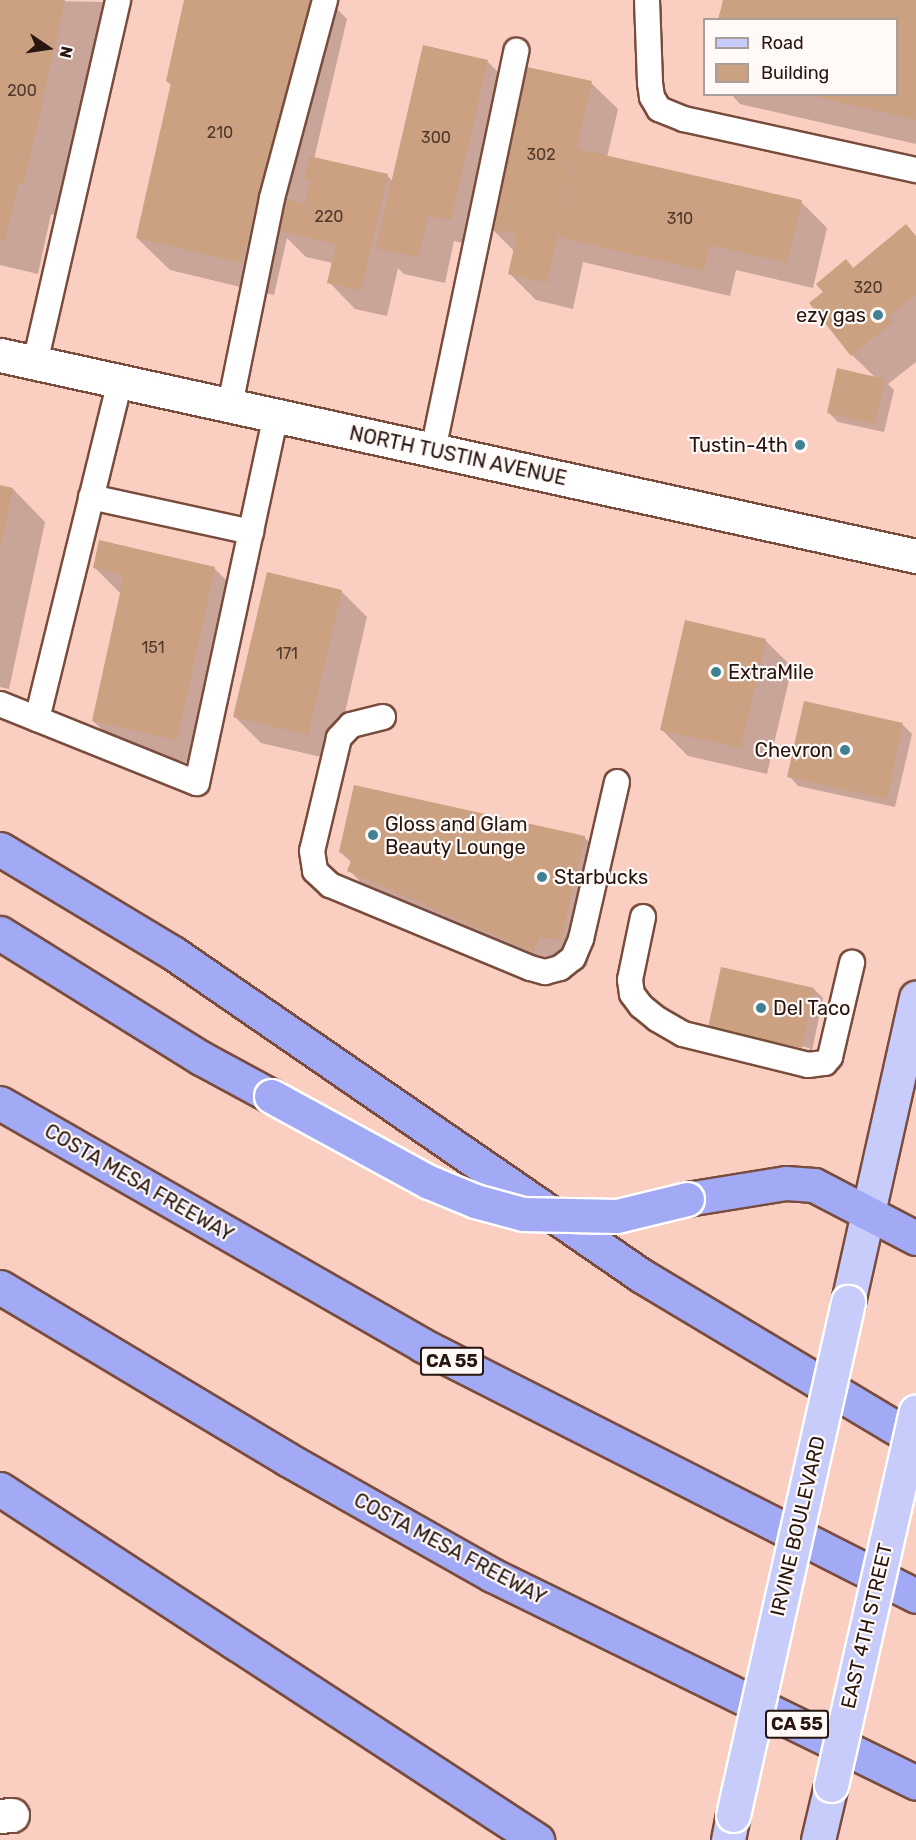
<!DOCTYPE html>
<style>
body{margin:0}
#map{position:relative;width:916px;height:1840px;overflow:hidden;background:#facec0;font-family:Rubik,sans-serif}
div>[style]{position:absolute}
.shadow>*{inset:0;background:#0003}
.building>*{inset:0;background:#cba181}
.roads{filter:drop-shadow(2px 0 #794c3d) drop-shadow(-2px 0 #794c3d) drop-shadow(0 2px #794c3d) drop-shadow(0 -2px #794c3d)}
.service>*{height:24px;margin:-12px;padding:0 12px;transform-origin:12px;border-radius:12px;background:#fff}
.minor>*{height:33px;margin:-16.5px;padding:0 16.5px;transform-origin:16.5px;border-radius:16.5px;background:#fff}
.secondary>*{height:33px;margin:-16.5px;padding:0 16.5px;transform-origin:16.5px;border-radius:16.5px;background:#fff}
.primary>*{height:33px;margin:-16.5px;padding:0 16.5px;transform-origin:16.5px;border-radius:16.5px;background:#c7ccfa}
.motorway>*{height:33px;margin:-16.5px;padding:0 16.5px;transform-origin:16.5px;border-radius:16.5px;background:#a2aaf6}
.bridges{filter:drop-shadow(2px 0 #fff) drop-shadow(-2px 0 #fff) drop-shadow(0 2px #fff) drop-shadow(0 -2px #fff)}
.primary-bridge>*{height:33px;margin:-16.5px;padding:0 16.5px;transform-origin:16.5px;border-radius:16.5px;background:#c7ccfa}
.motorway-bridge>*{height:33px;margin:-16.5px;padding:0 16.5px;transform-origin:16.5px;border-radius:16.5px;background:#a2aaf6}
.dots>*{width:16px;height:16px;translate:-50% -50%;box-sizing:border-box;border:3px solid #fff9f7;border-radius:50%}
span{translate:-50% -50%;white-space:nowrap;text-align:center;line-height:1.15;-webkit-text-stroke:4.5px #fff9f7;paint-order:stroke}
.number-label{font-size:16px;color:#51382c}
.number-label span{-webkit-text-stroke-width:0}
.shield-label span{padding:2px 4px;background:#fff9f7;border:2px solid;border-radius:4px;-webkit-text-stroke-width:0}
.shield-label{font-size:18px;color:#28150f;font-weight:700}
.poi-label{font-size:20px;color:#28150f}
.right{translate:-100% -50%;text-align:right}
.left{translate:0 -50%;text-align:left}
.street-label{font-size:20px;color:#28150f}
.legend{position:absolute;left:703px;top:18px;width:195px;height:78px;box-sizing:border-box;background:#fff9f7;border:2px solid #a99e9a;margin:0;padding:8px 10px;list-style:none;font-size:18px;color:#28150f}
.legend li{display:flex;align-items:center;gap:12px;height:30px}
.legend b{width:30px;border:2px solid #a99e9a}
.north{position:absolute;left:18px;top:18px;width:60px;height:60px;-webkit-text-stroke:4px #fff9f7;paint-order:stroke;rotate:103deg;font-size:16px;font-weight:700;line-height:24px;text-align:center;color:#28150f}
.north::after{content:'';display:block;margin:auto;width:21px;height:27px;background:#28150f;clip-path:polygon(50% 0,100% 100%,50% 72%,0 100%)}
</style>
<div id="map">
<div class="shadow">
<i style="clip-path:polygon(0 0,104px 2px,56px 216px,51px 214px,38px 274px,0 265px)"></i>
<i style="clip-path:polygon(186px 0,328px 0,347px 19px,314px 159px,387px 175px,393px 182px,488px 62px,514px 88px,477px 246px,454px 241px,445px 283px,404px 274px,398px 268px,387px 316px,355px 309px,329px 282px,333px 263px,306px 257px,287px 238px,274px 295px,170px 270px,137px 238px,172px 86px,167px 81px)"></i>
<i style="clip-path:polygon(724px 0,916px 0,916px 144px,740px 104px,731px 94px,896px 94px,896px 20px)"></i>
<i style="clip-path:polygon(591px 83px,618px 109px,607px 157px,801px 202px,827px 228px,813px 288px,736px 270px,730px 296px,583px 262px,573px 309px,536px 300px,510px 274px,515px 252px,492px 229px)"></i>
<i style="clip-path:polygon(916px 236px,916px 362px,888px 384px,894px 390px,884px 432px,838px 422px,829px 413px,877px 379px,852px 355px,853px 269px)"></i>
<i style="clip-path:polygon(0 486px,13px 489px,45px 522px,9px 689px,0 687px)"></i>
<i style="clip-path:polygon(94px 567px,214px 568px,240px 594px,203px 766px,120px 747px,93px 721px,121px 594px)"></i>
<i style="clip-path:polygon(341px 591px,367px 617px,334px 760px,261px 743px,235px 717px)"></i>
<i style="clip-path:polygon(765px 640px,792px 667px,767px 774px,688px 756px,662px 730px)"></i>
<i style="clip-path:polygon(903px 725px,912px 734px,895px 807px,798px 786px,789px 776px)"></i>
<i style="clip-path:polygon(584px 837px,611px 863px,587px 966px,566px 962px,559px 977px,375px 897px,349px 870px,352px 863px,340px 852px)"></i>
<i style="clip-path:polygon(evenodd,814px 989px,823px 998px,811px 1056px,719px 1037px,710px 1028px,814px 989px,718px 1029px,810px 1048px,809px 1051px,718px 1032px,718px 1029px)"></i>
</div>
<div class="building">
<i style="clip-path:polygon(0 0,65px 0,24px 184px,18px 183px,5px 242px,0 241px)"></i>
<i style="clip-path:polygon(184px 0,312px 0,268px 185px,260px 184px,242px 263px,136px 238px,171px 83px,166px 81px)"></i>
<i style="clip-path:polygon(723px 0,916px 0,916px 120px,809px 95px,896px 94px,896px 20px,718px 20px)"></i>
<i style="clip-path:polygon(423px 45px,488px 60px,451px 220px,428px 216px,418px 257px,376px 248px)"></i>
<i style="clip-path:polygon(527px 67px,592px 81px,547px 283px,508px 274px,517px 235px,490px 229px)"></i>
<i style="clip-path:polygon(578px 149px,802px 200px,787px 263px,710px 245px,704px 271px,558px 237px)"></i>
<i style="clip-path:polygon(309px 156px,388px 174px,361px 291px,327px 283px,336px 244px,278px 231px,285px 199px,305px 204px,310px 180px,304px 179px)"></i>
<i style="clip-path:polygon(906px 224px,916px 236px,916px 295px,889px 316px,893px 322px,851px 356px,809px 303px,823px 292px,816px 284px,846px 259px,853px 268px)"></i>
<i style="clip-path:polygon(837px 368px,885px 379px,875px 424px,827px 413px)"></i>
<i style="clip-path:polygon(0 485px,13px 488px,1px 545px,0 545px)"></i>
<i style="clip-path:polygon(99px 540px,215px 567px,177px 740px,92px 721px,124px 575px,93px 568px)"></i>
<i style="clip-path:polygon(267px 572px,342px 590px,308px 735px,233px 717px)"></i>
<i style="clip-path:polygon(685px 620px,766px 639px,741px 748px,660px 730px)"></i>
<i style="clip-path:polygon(804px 701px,903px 723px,887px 799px,787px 777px)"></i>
<i style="clip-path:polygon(354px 785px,585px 836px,561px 940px,540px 937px,533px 952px,347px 871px,352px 858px,339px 852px)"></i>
<i style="clip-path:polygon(721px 967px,814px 988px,802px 1048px,708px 1028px)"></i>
</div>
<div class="roads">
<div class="service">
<i style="left:647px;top:0;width:83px;rotate:87.9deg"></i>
<i style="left:650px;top:83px;width:14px;rotate:82deg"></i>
<i style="left:652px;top:97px;width:14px;rotate:60deg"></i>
<i style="left:659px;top:109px;width:27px;rotate:22deg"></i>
<i style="left:684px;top:119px;width:238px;rotate:12.4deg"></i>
<i style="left:35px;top:363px;width:372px;rotate:-77.1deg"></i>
<i style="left:230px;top:405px;width:211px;rotate:-78.5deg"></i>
<i style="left:272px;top:198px;width:205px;rotate:-75deg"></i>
<i style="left:433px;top:450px;width:408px;rotate:-78.2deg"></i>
<i style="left:91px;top:497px;width:164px;rotate:12.3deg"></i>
<i style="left:0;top:704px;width:212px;rotate:21.9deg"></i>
<i style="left:197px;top:783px;width:375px;rotate:-77.9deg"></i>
<i style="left:383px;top:717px;width:33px;rotate:166deg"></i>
<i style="left:351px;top:725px;width:18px;rotate:133deg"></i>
<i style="left:339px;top:738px;width:116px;rotate:103.4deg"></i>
<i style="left:312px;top:851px;width:20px;rotate:81deg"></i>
<i style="left:315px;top:871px;width:21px;rotate:43deg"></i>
<i style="left:330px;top:885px;width:217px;rotate:22.5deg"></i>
<i style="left:530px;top:968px;width:16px;rotate:15deg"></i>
<i style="left:545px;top:972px;width:16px;rotate:-15deg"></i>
<i style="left:560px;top:968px;width:16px;rotate:-38deg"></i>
<i style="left:573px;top:958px;width:21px;rotate:-67deg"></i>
<i style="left:581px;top:939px;width:161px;rotate:-77.1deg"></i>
<i style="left:37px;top:719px;width:348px;rotate:-76.2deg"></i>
<i style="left:643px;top:917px;width:64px;rotate:101.7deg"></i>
<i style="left:630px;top:980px;width:14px;rotate:82deg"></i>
<i style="left:632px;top:994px;width:15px;rotate:53deg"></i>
<i style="left:641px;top:1006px;width:21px;rotate:39deg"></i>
<i style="left:657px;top:1019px;width:30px;rotate:30deg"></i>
<i style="left:683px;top:1034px;width:129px;rotate:13.9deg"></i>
<i style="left:808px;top:1065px;width:17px;rotate:-7deg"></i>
<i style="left:825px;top:1063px;width:8px;rotate:-50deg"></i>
<i style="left:830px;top:1057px;width:97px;rotate:-76.8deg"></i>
</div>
<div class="minor">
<i style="left:0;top:1816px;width:12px;rotate:-5deg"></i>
</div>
<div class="secondary">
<i style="left:0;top:355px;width:938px;rotate:12.38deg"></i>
</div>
<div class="primary">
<i style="left:848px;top:1302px;width:312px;rotate:-77.4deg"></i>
<i style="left:728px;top:1840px;width:25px;rotate:-79deg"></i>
<i style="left:818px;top:1840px;width:57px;rotate:-76.7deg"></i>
</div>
<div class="motorway">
<i style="left:0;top:849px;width:202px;rotate:31deg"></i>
<i style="left:173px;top:953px;width:569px;rotate:34.56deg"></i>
<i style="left:642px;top:1276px;width:319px;rotate:30.9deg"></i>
<i style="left:0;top:933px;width:237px;rotate:31.9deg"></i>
<i style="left:201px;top:1058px;width:80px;rotate:28.5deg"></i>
<i style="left:0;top:1103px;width:486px;rotate:29.8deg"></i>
<i style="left:422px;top:1345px;width:554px;rotate:26.93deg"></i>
<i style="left:687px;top:1199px;width:100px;rotate:-9.2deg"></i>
<i style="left:786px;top:1183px;width:28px;rotate:4deg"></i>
<i style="left:814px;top:1185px;width:115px;rotate:27.5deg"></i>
<i style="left:0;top:1287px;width:335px;rotate:30.9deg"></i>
<i style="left:287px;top:1459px;width:236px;rotate:29.5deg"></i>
<i style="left:492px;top:1575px;width:472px;rotate:26.1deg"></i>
<i style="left:0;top:1489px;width:642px;rotate:33.17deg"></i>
</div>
</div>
<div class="bridges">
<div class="primary-bridge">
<i style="left:831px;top:1785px;width:383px;rotate:-77.2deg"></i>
<i style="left:733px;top:1815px;width:526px;rotate:-77.36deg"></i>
</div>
<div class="motorway-bridge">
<i style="left:271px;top:1096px;width:180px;rotate:28.6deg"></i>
<i style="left:429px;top:1182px;width:50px;rotate:22.4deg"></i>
<i style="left:475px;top:1201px;width:50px;rotate:15.2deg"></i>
<i style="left:523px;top:1214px;width:94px;rotate:1.2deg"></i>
<i style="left:617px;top:1216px;width:72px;rotate:-13.7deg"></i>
</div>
</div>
<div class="dots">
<i style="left:878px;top:315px;background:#3f8193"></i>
<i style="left:800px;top:445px;background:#3f8193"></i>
<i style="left:716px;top:672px;background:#3f8193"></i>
<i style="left:845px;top:750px;background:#3f8193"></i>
<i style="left:373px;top:835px;background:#3f8193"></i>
<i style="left:542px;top:877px;background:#3f8193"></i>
<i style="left:761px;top:1008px;background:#3f8193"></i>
</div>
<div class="number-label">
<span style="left:22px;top:91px">200</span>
<span style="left:220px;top:133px">210</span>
<span style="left:436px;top:138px">300</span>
<span style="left:541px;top:155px">302</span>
<span style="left:329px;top:217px">220</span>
<span style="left:680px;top:219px">310</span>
<span style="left:868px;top:288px">320</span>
<span style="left:153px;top:648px">151</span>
<span style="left:287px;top:654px">171</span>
</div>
<div class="shield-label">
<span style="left:452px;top:1361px">CA 55</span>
<span style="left:797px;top:1724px">CA 55</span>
</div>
<div class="poi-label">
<span class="right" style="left:866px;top:315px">ezy gas</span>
<span class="right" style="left:788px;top:445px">Tustin-4th</span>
<span class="left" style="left:728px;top:672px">ExtraMile</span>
<span class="right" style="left:833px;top:750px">Chevron</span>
<span class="left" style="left:385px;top:836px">Gloss and Glam<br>Beauty Lounge</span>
<span class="left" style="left:554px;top:877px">Starbucks</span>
<span class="left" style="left:773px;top:1008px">Del Taco</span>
</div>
<div class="street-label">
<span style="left:458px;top:456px;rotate:12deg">NORTH TUSTIN AVENUE</span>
<span style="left:139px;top:1183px;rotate:30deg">COSTA MESA FREEWAY</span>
<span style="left:798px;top:1526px;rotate:-77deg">IRVINE BOULEVARD</span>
<span style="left:450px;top:1549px;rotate:28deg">COSTA MESA FREEWAY</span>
<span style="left:867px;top:1626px;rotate:-77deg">EAST 4TH STREET</span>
</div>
<ul class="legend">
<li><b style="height:8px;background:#c7ccfa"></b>Road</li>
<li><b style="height:16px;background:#cba181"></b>Building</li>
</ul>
<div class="north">N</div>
</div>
